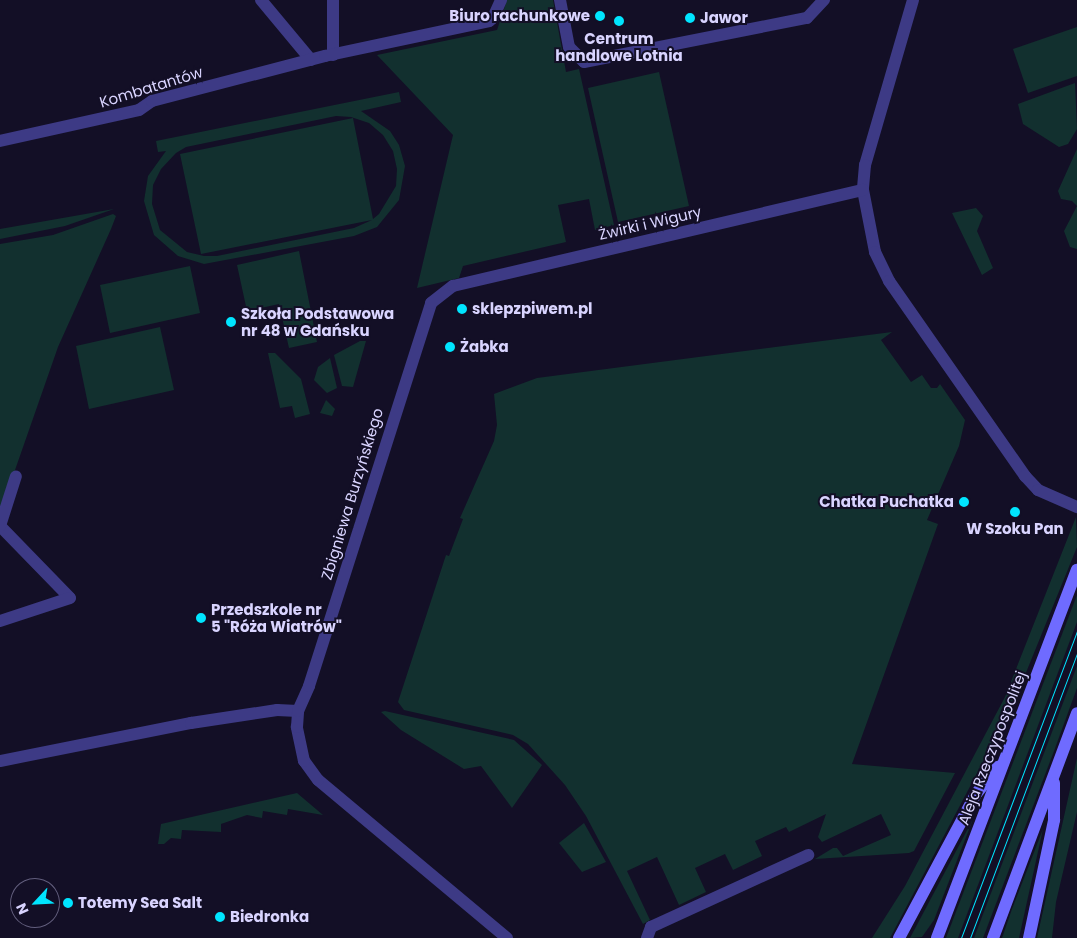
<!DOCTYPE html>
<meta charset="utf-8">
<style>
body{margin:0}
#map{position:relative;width:1077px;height:938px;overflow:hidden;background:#130f26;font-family:Poppins,sans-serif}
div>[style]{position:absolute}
.green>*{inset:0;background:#12302f}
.street>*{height:12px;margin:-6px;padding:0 6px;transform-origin:6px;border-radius:6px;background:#3d3a85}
.secondary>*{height:12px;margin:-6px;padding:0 6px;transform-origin:6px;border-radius:6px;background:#6f6bff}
.tram>*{height:1px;margin:-0.5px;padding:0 0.5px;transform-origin:0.5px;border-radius:0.5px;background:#00e5ff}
.dots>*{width:14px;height:14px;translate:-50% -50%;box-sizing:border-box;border:2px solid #130f26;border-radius:50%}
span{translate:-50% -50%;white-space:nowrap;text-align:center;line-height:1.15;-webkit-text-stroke:4px #130f26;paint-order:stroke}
.poi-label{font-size:15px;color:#d9d4ff;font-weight:700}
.right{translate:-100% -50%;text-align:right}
.left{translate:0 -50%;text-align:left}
.street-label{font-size:15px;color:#d9d4ff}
.north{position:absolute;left:10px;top:878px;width:50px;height:50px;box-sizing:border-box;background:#130f26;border:1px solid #625e7d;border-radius:50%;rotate:245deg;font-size:14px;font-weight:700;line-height:20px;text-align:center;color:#d9d4ff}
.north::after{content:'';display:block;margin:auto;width:18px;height:22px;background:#00e5ff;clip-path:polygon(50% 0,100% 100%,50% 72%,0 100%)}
</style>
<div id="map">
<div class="green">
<i style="clip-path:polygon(507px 0,553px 0,566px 72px,579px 69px,614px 225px,595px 230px,589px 199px,558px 205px,566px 242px,463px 266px,459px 278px,417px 288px,453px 135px,377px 55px,497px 30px)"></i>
<i style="clip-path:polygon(1077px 27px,1077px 76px,1028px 93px,1013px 49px)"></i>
<i style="clip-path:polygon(659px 72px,689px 206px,618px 222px,588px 88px)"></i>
<i style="clip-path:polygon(1075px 83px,1077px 129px,1068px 144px,1059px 147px,1023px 124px,1018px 104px)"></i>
<i style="clip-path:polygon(evenodd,399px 92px,401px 102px,361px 111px,390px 131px,399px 145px,405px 166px,399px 200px,377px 227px,354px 236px,204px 264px,178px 256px,154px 235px,144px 201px,148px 176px,166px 151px,158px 152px,156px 141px,399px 92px,336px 116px,351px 117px,369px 123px,383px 135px,393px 151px,397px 169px,396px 186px,379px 214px,373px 219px,353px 118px,180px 154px,201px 254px,372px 220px,354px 228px,217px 256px,204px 256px,187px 252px,160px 230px,152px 204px,153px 185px,161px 169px,176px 153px,186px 147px,336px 116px)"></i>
<i style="clip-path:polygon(1077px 149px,1077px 249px,1070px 247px,1064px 231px,1077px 206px,1072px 201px,1061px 199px,1058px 191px)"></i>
<i style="clip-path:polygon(976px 208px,983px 216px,977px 231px,993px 268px,982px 275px,952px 213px)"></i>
<i style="clip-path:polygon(114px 209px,65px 226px,0 239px,0 229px)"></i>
<i style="clip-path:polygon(113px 214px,116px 216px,111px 229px,58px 347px,0 513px,0 244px,53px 235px)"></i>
<i style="clip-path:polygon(299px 251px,317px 342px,289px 348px,279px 304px,247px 311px,237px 265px)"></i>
<i style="clip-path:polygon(190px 266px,200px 313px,110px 333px,100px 285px)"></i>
<i style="clip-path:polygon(160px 327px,174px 390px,89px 409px,76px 346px)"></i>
<i style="clip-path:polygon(892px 332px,881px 340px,911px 382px,922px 375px,931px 388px,937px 388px,940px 384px,965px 420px,959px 446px,927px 520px,938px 524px,852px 764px,955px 773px,914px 851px,909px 853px,815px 859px,833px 848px,837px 848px,843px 856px,891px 835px,881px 814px,822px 842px,818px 837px,826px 814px,789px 832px,786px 827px,755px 841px,762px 856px,733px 870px,725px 854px,695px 868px,706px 892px,679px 905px,657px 857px,627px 871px,650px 920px,643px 924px,586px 816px,565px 785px,528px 744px,513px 735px,404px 710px,398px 702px,446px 555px,449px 556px,463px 519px,460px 518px,494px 441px,497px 425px,494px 394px,537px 378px)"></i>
<i style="clip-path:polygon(360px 341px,366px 341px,353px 387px,342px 386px,334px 355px)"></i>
<i style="clip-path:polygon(268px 353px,275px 353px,301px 379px,310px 414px,295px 418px,292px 406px,280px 408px)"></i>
<i style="clip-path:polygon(330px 358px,337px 388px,327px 393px,314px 380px,318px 367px)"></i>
<i style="clip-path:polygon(326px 400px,335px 409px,332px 416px,320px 413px)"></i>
<i style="clip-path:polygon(1076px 517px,1077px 547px,1012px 707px,890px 938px,872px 938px,905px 886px,1005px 697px)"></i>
<i style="clip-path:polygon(1077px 595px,1077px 622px,958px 938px,946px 938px)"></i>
<i style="clip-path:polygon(1077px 666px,1077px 688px,1054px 751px,983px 938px,974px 938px)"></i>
<i style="clip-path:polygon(385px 711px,514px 740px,542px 765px,512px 808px,481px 766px,464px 769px,401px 730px,381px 712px)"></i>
<i style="clip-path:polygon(1077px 758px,1077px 812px,1056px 902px,1052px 938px,1037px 938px)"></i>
<i style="clip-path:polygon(297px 793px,323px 815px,288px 809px,287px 815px,263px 811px,262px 818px,247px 815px,221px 824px,221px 832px,182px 830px,181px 839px,171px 838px,164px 844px,158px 844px,161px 824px)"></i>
<i style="clip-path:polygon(973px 819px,934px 920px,922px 937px,910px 938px)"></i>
<i style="clip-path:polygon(584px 823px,606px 862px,582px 872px,559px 843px)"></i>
<i style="clip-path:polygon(1043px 829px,1019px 938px,1002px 938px,1012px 909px)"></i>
</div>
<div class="street">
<i style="left:261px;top:0;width:78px;rotate:50.2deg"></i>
<i style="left:333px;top:0;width:55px;rotate:90deg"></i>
<i style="left:560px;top:0;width:48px;rotate:79.2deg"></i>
<i style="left:569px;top:47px;width:21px;rotate:45deg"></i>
<i style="left:584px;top:62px;width:227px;rotate:-11.2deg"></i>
<i style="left:807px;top:18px;width:25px;rotate:-47deg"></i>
<i style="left:913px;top:0;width:172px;rotate:106.2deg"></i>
<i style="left:865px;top:165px;width:25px;rotate:95deg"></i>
<i style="left:863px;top:190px;width:63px;rotate:79deg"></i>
<i style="left:875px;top:252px;width:32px;rotate:64deg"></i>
<i style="left:889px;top:281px;width:238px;rotate:55.1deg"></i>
<i style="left:1025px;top:476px;width:19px;rotate:47deg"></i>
<i style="left:1038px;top:490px;width:43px;rotate:23.6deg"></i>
<i style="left:0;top:141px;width:142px;rotate:-12.6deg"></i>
<i style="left:139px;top:110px;width:16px;rotate:-35deg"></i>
<i style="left:152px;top:101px;width:179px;rotate:-14.6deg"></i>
<i style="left:325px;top:56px;width:168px;rotate:-12deg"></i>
<i style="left:489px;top:21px;width:5px;rotate:-37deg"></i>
<i style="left:493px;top:18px;width:20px;rotate:-66deg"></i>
<i style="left:0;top:526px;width:100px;rotate:45.8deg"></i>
<i style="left:70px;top:598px;width:74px;rotate:161.8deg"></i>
<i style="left:0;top:526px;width:52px;rotate:-72.3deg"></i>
<i style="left:0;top:761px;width:195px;rotate:-11.3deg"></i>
<i style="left:191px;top:723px;width:87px;rotate:-8.6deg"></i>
<i style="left:277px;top:710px;width:21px;rotate:3deg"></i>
<i style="left:507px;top:938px;width:246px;rotate:-140.1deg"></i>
<i style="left:318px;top:780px;width:24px;rotate:-126deg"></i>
<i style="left:304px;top:761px;width:35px;rotate:-102deg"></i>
<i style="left:297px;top:727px;width:16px;rotate:-86deg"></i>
<i style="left:298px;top:711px;width:27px;rotate:-66deg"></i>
<i style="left:309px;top:686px;width:402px;rotate:-72.3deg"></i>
<i style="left:431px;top:303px;width:28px;rotate:-38deg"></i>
<i style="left:453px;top:286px;width:421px;rotate:-13.2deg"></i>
<i style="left:647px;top:938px;width:12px;rotate:-70deg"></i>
<i style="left:651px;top:927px;width:173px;rotate:-24.6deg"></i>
</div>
<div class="secondary">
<i style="left:899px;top:938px;width:163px;rotate:-61.9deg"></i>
<i style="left:976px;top:794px;width:35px;rotate:-51deg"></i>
<i style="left:937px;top:938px;width:394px;rotate:-69.2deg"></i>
<i style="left:993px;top:938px;width:240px;rotate:-69.5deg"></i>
<i style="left:1029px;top:938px;width:121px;rotate:-78deg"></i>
<i style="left:1054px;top:820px;width:37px;rotate:-90deg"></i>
</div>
<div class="tram">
<i style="left:961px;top:938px;width:328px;rotate:-69.3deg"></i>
<i style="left:970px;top:938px;width:303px;rotate:-69.4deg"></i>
</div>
<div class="dots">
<i style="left:600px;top:16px;background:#00e5ff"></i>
<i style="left:690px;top:18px;background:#00e5ff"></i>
<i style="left:619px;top:21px;background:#00e5ff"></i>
<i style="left:462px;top:309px;background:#00e5ff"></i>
<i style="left:231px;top:322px;background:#00e5ff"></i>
<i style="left:450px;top:347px;background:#00e5ff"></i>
<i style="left:964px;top:502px;background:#00e5ff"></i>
<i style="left:1015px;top:512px;background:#00e5ff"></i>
<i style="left:201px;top:618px;background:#00e5ff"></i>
<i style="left:68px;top:903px;background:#00e5ff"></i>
<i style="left:220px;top:917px;background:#00e5ff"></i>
</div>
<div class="poi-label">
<span class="right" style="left:590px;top:16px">Biuro rachunkowe</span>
<span class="left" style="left:700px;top:18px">Jawor</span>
<span style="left:619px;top:47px">Centrum<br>handlowe Lotnia</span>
<span class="left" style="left:472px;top:309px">sklepzpiwem.pl</span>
<span class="left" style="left:241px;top:322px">Szkoła Podstawowa<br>nr 48 w Gdańsku</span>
<span class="left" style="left:460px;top:347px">Żabka</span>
<span class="right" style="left:954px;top:502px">Chatka Puchatka</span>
<span style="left:1015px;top:529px">W Szoku Pan</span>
<span class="left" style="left:211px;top:618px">Przedszkole nr<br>5 "Róża Wiatrów"</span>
<span class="left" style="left:78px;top:903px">Totemy Sea Salt</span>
<span class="left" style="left:230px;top:917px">Biedronka</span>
</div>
<div class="street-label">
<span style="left:151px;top:87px;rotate:-17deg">Kombatantów</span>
<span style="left:650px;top:223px;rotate:-13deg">Żwirki i Wigury</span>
<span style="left:352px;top:494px;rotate:-73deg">Zbigniewa Burzyńskiego</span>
<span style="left:992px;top:748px;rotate:-69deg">Aleja Rzeczypospolitej</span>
</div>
<div class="north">N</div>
</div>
